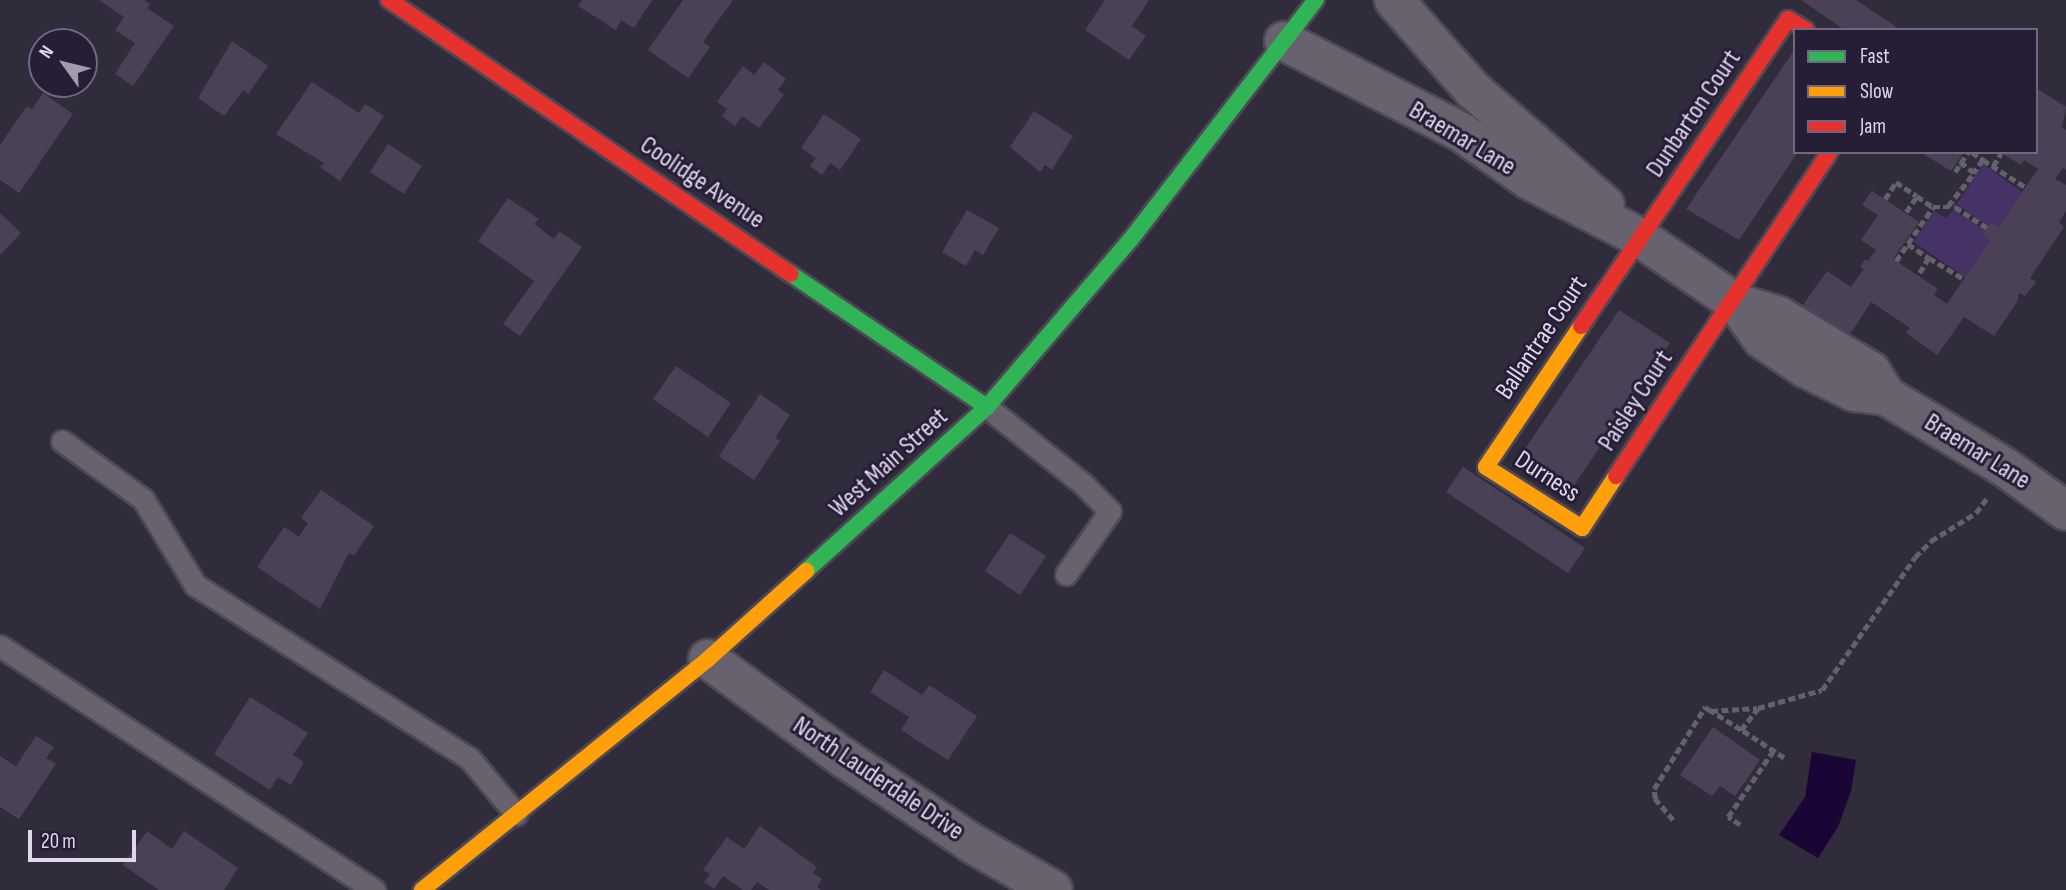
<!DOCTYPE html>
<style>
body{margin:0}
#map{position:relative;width:2066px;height:890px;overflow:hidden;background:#312c3b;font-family:"Sofia Sans Condensed",sans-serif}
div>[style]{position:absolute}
.green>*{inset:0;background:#473267}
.water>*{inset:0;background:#1b0436}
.building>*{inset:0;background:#4a4157}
.path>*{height:4.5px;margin-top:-2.25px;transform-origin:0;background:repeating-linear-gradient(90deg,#65616b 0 7px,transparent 0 10.5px)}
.roads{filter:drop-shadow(2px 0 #4d4856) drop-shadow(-2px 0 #4d4856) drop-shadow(0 2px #4d4856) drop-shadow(0 -2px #4d4856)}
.lane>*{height:21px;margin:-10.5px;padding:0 10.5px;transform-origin:10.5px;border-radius:10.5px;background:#67626e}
.street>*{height:38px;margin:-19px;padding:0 19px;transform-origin:19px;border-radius:19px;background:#67626e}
.fast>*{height:16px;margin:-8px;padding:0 8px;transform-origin:8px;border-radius:8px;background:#30b455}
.slow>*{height:16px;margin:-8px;padding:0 8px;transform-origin:8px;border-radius:8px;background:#ff9f0a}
.jam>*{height:16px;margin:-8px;padding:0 8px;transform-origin:8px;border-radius:8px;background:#e5322d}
span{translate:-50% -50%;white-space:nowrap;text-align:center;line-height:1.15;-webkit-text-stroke:6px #261d37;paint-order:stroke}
.street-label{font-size:26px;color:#ded8ea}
.legend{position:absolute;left:1793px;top:28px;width:245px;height:126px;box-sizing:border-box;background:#261d37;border:2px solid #70687f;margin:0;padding:9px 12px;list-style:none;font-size:21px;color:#ded8ea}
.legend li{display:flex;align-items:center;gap:14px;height:35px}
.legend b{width:35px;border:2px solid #70687f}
.north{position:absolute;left:28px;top:28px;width:70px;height:70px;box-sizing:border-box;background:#261d37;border:2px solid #70687f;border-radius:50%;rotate:304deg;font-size:19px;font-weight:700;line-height:28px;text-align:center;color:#ded8ea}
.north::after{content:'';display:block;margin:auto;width:24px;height:32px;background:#a19cad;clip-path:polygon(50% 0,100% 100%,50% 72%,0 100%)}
.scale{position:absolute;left:28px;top:830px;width:108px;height:32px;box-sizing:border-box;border:4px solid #ded8ea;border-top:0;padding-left:9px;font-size:21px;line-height:24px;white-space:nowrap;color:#ded8ea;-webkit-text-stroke:5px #261d37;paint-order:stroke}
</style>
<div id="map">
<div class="green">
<i style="clip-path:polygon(1983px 164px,2022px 192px,1998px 227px,1991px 222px,1988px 226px,1957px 204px)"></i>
<i style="clip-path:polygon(1953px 210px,1985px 230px,1982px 235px,1990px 240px,1965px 277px,1914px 242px,1934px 211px,1946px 218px)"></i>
</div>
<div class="water">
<i style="clip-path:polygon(1812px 752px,1856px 760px,1851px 791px,1838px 827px,1818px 858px,1779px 835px,1805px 797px)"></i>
</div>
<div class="building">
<i style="clip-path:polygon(99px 0,144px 0,150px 4px,147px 8px,174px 26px,133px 86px,115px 74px,135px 43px,115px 30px,124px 17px)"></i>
<i style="clip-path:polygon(582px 0,652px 0,634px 28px,621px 20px,616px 30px,578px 6px)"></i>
<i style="clip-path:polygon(683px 0,733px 0,703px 42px,710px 47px,688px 78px,648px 50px)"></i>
<i style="clip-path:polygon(1105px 0,1149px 0,1132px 26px,1146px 36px,1129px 60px,1085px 30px)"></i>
<i style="clip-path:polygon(1801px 0,1856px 0,1901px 30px,1845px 30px)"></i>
<i style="clip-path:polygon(232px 41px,268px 66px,248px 94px,243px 90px,224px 116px,198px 98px)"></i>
<i style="clip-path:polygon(1795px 49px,1798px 152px,1739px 240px,1686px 209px)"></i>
<i style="clip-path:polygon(764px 62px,786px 79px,778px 90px,784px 95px,759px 128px,742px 116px,735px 126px,722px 116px,727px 109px,717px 102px,743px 66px,754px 75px)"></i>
<i style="clip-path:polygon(312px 82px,359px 113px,365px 104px,384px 116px,340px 181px,320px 167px,324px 163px,276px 134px)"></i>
<i style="clip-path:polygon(2036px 88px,2066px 107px,2062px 128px,2066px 130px,2066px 170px,2063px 167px,2055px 179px,2066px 185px,2066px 211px,2059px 222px,2064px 227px,2030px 278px,2036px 282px,2025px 296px,2019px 293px,2017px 302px,1994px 336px,1964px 317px,1937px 355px,1906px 333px,1910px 328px,1871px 302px,1849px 336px,1803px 305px,1827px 271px,1851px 287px,1864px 269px,1860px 267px,1865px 259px,1868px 261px,1876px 250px,1861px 240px,1878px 215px,1862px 205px,1872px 191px,1919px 222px,1893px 259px,1938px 289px,1934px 295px,1947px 304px,1990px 240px,1982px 235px,1991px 222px,1998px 227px,2038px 169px,2024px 160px,2021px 165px,2000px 152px,2036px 152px)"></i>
<i style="clip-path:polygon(43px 93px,73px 114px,19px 193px,0 180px,0 145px,27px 106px,32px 109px)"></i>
<i style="clip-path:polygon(1034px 111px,1073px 136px,1052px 170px,1045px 165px,1040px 172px,1010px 147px)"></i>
<i style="clip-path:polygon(824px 114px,861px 139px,840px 170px,830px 163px,822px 175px,810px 166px,816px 158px,801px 148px)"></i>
<i style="clip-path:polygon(388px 144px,422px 166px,404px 194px,370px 172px)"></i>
<i style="clip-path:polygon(1920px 152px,1964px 152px,1951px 171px)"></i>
<i style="clip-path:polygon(508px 198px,539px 219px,534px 224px,554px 239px,559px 231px,582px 247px,520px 336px,503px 324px,534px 281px,478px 241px)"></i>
<i style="clip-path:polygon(967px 210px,999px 228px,983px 255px,975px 250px,966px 266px,942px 252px)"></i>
<i style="clip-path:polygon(0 213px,21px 233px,0 255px)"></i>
<i style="clip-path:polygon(1619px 310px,1670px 343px,1569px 493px,1518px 459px)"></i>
<i style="clip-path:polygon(676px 366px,731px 403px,708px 437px,653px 399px)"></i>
<i style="clip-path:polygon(760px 394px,790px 415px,775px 438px,780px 441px,754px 480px,719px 456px)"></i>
<i style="clip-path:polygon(1463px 467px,1585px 548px,1568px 573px,1446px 492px)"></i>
<i style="clip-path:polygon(321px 490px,374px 526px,354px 556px,349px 553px,320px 609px,257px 567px,284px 527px,299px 537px,308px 523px,301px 518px)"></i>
<i style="clip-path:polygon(1010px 533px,1046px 556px,1020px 595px,985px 571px)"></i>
<i style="clip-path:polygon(884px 670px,922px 695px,929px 685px,977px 716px,948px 760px,901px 730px,909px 717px,870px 692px)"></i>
<i style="clip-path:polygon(250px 697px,308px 733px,293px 755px,304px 762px,291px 785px,278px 777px,270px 790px,214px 754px)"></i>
<i style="clip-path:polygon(1713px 727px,1760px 760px,1735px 796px,1720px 786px,1712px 796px,1680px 775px)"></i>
<i style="clip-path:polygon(36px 736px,54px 747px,46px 758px,56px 764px,19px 819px,0 807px,0 756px,16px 766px)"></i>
<i style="clip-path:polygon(760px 826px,817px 867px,813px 873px,822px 879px,817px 887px,821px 890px,769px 890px,757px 882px,751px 890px,743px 890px,723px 876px,714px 889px,704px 882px,710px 874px,703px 870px,727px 837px,744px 849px)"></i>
<i style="clip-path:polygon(147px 831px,172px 849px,184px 831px,238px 868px,224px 890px,159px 890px,123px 865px)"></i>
</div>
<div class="path">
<i style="left:1972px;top:152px;width:14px;rotate:36deg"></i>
<i style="left:1983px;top:160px;width:16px;rotate:125deg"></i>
<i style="left:1983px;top:160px;width:50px;rotate:32.7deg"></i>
<i style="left:1993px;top:166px;width:15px;rotate:-58deg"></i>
<i style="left:1955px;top:172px;width:24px;rotate:-57deg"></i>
<i style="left:1885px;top:199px;width:20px;rotate:-57deg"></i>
<i style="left:1896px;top:182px;width:25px;rotate:34deg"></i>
<i style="left:1948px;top:206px;width:42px;rotate:-51.8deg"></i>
<i style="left:1974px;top:173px;width:20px;rotate:-143deg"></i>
<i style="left:1906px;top:212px;width:19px;rotate:-55deg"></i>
<i style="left:1917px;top:196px;width:19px;rotate:35deg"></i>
<i style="left:1908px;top:244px;width:25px;rotate:34deg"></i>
<i style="left:1929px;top:258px;width:21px;rotate:121deg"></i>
<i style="left:1929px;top:258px;width:41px;rotate:31deg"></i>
<i style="left:1896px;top:261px;width:65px;rotate:-55.6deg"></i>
<i style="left:1933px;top:207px;width:22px"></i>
<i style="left:1955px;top:207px;width:38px;rotate:33deg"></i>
<i style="left:1741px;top:730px;width:36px;rotate:-148deg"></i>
<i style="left:1711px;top:711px;width:46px;rotate:-3.7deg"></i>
<i style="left:1784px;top:758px;width:51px;rotate:-146.9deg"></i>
<i style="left:1741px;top:730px;width:28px;rotate:-52deg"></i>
<i style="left:1758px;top:708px;width:66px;rotate:-15.7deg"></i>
<i style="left:1822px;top:690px;width:162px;rotate:-55deg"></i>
<i style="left:1915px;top:557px;width:23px;rotate:-45deg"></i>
<i style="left:1931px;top:541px;width:53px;rotate:-31.9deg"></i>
<i style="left:1976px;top:513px;width:19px;rotate:-54deg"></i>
<i style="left:1673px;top:820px;width:28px;rotate:-131deg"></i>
<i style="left:1655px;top:799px;width:10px;rotate:-96deg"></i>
<i style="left:1654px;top:789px;width:97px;rotate:-58.1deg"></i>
<i style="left:1705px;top:707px;width:7px;rotate:34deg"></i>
<i style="left:1740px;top:825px;width:14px;rotate:-146deg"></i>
<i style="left:1728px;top:817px;width:80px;rotate:-55.7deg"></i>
</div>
<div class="roads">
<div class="lane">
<i style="left:987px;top:407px;width:123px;rotate:38.7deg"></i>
<i style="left:1083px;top:484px;width:38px;rotate:45deg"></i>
<i style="left:1110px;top:511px;width:77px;rotate:124.9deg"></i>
<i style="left:62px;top:441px;width:100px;rotate:35.6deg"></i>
<i style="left:143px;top:499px;width:100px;rotate:58.8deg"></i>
<i style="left:195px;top:585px;width:325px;rotate:32.3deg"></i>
<i style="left:470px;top:759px;width:72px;rotate:50.1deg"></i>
<i style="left:0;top:646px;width:447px;rotate:33.1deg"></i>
</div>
<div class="street">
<i style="left:1394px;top:0;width:120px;rotate:48.7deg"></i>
<i style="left:1473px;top:90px;width:175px;rotate:41.1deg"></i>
<i style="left:1284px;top:41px;width:199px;rotate:27.2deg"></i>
<i style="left:1461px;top:132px;width:83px;rotate:35.2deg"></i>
<i style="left:1529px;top:180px;width:124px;rotate:27.4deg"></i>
<i style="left:1639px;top:237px;width:117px;rotate:34.2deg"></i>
<i style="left:1736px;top:303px;width:45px;rotate:16.8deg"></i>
<i style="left:1779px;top:316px;width:107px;rotate:30.9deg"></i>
<i style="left:1871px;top:371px;width:29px;rotate:59deg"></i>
<i style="left:1736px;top:303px;width:44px;rotate:54.2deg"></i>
<i style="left:1762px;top:339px;width:52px;rotate:34deg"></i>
<i style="left:1805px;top:368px;width:55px;rotate:26.1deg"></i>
<i style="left:1854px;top:392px;width:32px;rotate:7deg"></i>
<i style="left:1886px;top:396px;width:136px;rotate:30.9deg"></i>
<i style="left:2003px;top:466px;width:77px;rotate:35.5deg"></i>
<i style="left:708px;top:659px;width:168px;rotate:36.1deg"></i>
<i style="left:844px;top:758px;width:155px;rotate:33.7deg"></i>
<i style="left:973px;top:844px;width:92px;rotate:29.9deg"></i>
</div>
<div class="fast">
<i style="left:791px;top:274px;width:237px;rotate:34.2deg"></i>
<i style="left:806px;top:571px;width:244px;rotate:-42.2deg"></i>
<i style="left:987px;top:407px;width:221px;rotate:-49.4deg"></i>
<i style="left:1131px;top:239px;width:302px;rotate:-52.3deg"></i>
</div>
<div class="slow">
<i style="left:1581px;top:326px;width:170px;rotate:124deg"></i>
<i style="left:1486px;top:467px;width:114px;rotate:32.4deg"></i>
<i style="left:1582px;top:528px;width:62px;rotate:-56.8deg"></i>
<i style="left:422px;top:890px;width:368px;rotate:-38.9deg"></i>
<i style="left:708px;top:659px;width:132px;rotate:-41.9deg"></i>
</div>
<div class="jam">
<i style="left:389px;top:0;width:486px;rotate:34.3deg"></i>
<i style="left:1581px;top:326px;width:370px;rotate:-56deg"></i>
<i style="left:1788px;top:19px;width:21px;rotate:31deg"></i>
<i style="left:1616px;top:476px;width:388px;rotate:-56.6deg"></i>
</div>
</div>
<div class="street-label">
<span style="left:1694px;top:114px;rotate:-56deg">Dunbarton Court</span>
<span style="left:1462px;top:139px;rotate:31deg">Braemar Lane</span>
<span style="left:702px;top:183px;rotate:34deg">Coolidge Avenue</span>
<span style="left:1542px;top:338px;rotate:-56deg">Ballantrae Court</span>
<span style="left:1636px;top:401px;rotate:-57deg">Paisley Court</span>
<span style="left:1977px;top:452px;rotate:32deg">Braemar Lane</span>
<span style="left:889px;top:463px;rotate:-42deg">West Main Street</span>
<span style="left:1547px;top:477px;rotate:33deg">Durness</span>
<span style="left:878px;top:779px;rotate:34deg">North Lauderdale Drive</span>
</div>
<ul class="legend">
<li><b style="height:9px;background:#30b455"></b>Fast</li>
<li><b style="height:9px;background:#ff9f0a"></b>Slow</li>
<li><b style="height:9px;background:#e5322d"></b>Jam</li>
</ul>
<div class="north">N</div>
<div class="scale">20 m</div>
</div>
